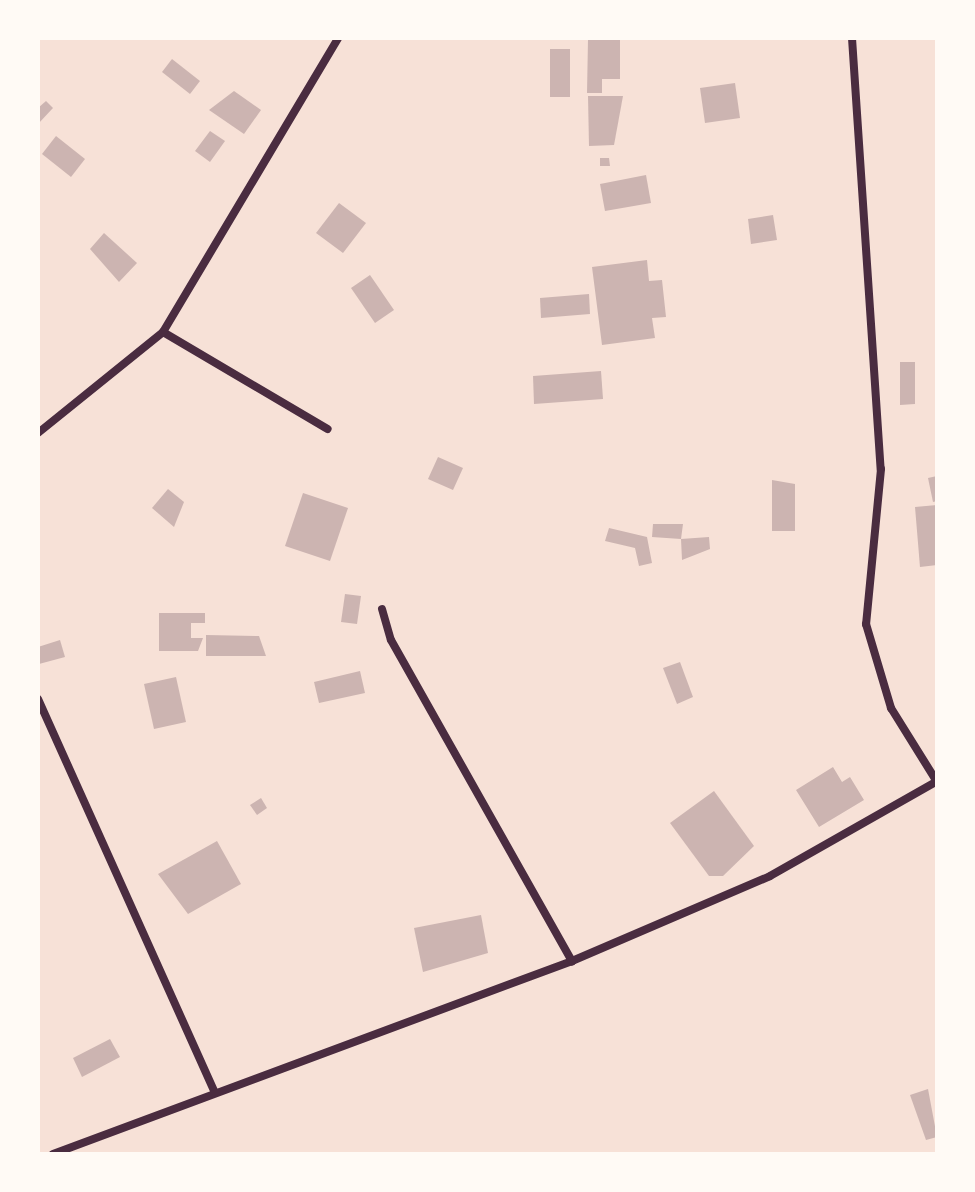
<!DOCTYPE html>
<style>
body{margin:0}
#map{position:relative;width:975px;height:1192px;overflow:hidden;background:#f7e1d7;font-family:"Open Sans",sans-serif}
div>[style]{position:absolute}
.building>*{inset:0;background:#ccb4b1}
.minor>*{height:8px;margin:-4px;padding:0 4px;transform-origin:4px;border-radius:4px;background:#4a2c40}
span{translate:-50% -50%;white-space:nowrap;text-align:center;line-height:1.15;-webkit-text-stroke:8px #fffaf5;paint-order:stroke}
.frame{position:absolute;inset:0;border:40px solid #fffaf5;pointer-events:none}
</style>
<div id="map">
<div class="building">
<i style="clip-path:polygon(588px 39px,620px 39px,620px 79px,602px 79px,602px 93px,587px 93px)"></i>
<i style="clip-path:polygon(550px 49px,570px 49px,570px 97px,550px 97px)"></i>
<i style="clip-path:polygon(172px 59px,200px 81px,190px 94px,162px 72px)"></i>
<i style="clip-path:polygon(735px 83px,740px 118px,705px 123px,700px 88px)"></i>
<i style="clip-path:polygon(234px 91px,261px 110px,244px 134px,209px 110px)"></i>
<i style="clip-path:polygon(588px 96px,623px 96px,614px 145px,589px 146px)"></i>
<i style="clip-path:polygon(46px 101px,53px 108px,38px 124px,38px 108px)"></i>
<i style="clip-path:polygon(210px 131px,225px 141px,210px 162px,195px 151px)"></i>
<i style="clip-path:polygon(56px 136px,85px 159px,71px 177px,42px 154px)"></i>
<i style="clip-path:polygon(600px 158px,609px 158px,610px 166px,600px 166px)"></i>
<i style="clip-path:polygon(646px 175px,651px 203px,605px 211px,600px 184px)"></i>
<i style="clip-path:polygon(339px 203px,366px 223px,343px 253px,316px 233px)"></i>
<i style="clip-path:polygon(773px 215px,777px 240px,751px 244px,748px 219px)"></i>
<i style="clip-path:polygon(104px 233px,137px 263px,119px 282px,90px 249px)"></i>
<i style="clip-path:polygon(647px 260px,649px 281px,662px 280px,666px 317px,652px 318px,655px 338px,602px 345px,592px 267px)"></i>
<i style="clip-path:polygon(370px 275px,394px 310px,375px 323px,351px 288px)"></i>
<i style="clip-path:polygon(589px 294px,590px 314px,541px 318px,540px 298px)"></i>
<i style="clip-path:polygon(900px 362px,915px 362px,915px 404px,900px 405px)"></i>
<i style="clip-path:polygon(601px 371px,603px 399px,534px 404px,533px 376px)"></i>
<i style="clip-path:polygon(438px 457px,463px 468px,453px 490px,428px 479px)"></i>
<i style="clip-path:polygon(937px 476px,937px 501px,933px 502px,928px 478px)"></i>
<i style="clip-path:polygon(772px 480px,795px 484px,795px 531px,772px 531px)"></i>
<i style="clip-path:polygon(168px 489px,184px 502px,174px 527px,152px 508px)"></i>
<i style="clip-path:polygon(303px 493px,348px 508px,330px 561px,285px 546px)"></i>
<i style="clip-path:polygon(937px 505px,937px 565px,920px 567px,915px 507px)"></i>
<i style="clip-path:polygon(653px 524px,683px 524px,681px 539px,709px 537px,710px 549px,682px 560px,681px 539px,652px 537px)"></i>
<i style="clip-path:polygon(609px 528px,647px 537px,652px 563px,639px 566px,635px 548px,605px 541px)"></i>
<i style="clip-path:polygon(345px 594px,361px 596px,357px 624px,341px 622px)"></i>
<i style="clip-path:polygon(159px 613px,205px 613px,205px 623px,191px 623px,191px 638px,203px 638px,198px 651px,159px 651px)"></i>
<i style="clip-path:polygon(206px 635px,259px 636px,266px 656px,206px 656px)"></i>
<i style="clip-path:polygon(60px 640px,65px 657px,39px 664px,38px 647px)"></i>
<i style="clip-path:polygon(680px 662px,693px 697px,677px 704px,663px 668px)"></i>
<i style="clip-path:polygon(360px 671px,365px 693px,319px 703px,314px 682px)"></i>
<i style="clip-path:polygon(176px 677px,186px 722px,154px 729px,144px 684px)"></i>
<i style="clip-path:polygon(833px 767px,842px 782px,850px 777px,864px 800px,819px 827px,796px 790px)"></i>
<i style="clip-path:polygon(714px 791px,754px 846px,723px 876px,709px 876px,670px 823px)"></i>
<i style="clip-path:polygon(261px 798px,267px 808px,257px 815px,250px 805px)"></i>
<i style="clip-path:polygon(217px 841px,241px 884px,188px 914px,158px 874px)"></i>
<i style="clip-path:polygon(481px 915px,488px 953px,423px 972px,414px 928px)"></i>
<i style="clip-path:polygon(110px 1039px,120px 1057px,82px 1077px,73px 1058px)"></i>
<i style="clip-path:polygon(928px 1089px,937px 1137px,926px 1140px,910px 1095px)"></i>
</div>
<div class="minor">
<i style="left:852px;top:38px;width:432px;rotate:86.2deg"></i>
<i style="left:881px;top:469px;width:156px;rotate:95.5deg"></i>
<i style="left:866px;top:624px;width:88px;rotate:73.4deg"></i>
<i style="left:891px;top:708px;width:87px;rotate:58.1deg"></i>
<i style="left:163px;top:332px;width:191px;rotate:30.5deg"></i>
<i style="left:38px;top:433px;width:161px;rotate:-38.9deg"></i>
<i style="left:163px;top:332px;width:342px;rotate:-59.2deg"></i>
<i style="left:382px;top:609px;width:32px;rotate:74deg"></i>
<i style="left:391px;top:640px;width:369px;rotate:60.6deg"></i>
<i style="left:38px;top:699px;width:429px;rotate:65.8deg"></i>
<i style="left:53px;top:1154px;width:554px;rotate:-20.4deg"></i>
<i style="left:572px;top:961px;width:215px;rotate:-23.2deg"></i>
<i style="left:770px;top:876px;width:192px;rotate:-29.6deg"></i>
</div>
<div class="frame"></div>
</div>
